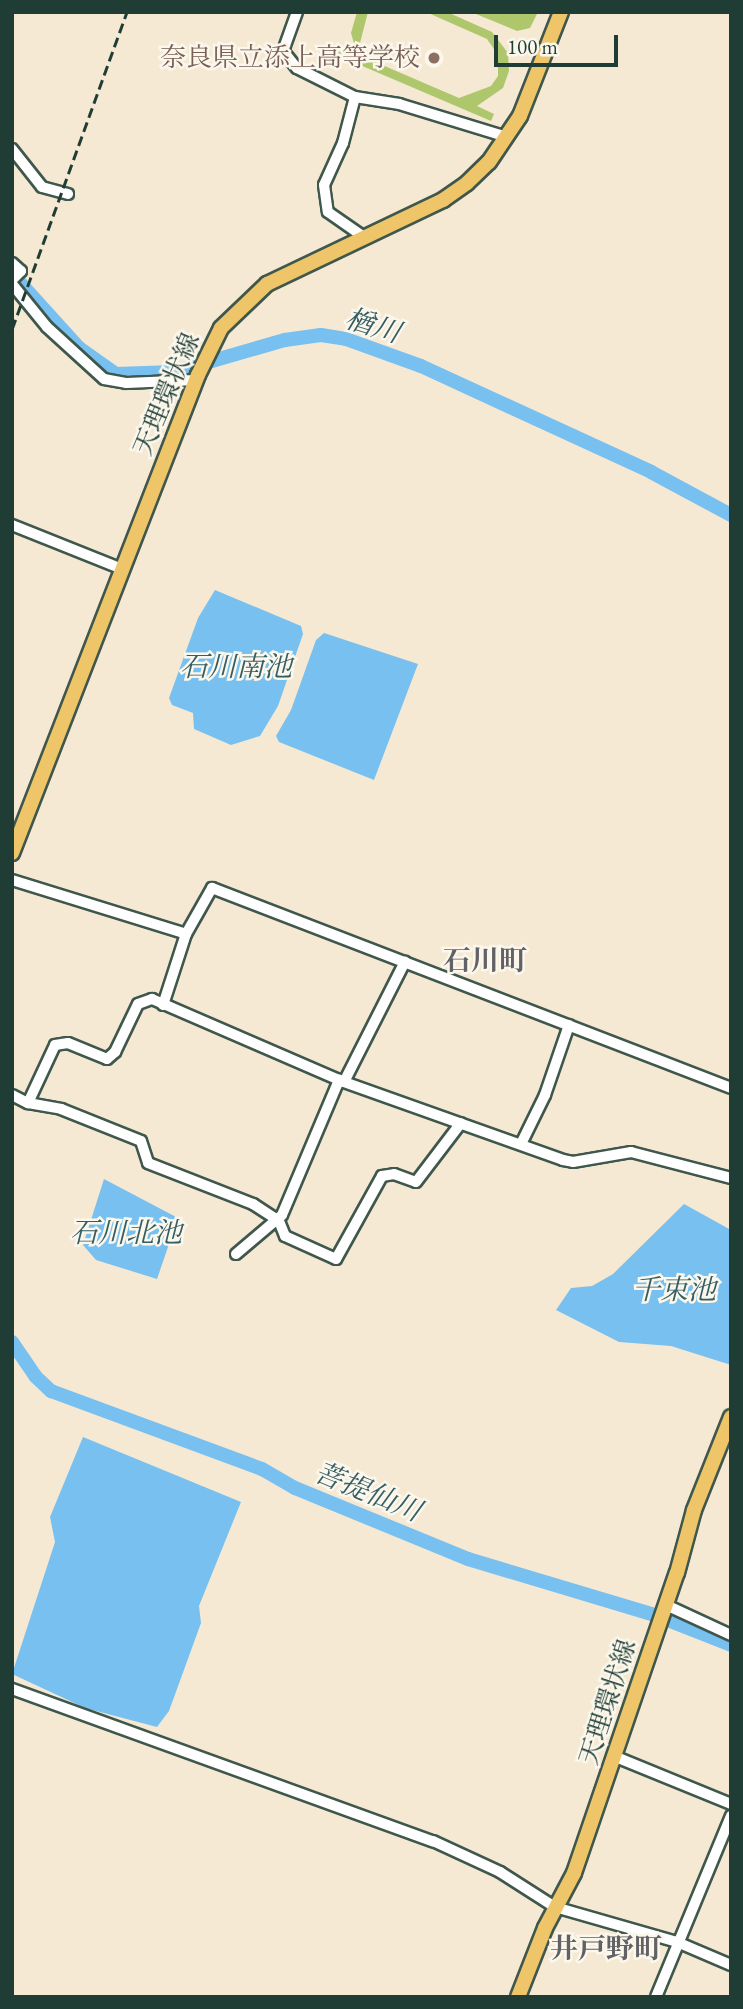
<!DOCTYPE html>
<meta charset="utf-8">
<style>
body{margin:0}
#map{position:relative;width:743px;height:2009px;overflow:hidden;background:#f6e9d3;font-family:"EB Garamond","Noto Serif JP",serif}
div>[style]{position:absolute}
.green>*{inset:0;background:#aec76d}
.water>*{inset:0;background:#78c0f0}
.river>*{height:14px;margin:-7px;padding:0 7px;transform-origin:7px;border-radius:7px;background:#78c0f0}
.roads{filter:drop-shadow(2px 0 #3f574c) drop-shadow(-2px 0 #3f574c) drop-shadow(0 2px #3f574c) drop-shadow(0 -2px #3f574c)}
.minor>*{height:10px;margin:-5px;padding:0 5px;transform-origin:5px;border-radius:5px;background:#fff}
.major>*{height:14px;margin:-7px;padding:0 7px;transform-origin:7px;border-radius:7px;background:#eec569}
.rail>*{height:2.5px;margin-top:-1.25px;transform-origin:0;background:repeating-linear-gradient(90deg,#1f3d34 0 10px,transparent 0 15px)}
.dots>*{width:19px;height:19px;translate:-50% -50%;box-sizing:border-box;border:4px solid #fbf7ec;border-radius:50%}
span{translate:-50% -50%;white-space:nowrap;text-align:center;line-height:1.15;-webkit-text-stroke:5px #fbf7ec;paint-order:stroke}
.education-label{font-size:26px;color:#785e54}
.right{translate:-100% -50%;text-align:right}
.street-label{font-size:26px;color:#1f3d34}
.water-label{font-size:28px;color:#355e63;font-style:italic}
.neighbourhood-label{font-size:28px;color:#626166;font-weight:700}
.frame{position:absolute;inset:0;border:14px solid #1f3d34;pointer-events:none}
.scale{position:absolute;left:494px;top:35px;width:124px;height:32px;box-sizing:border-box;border:4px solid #1f3d34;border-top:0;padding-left:9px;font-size:21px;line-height:24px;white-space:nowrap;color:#1f3d34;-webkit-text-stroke:5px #fbf7ec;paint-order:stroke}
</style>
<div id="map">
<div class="green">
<i style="clip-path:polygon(357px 12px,368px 12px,360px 43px,373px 61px,459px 98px,491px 86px,498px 76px,498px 55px,487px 39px,426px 12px,447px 12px,492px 32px,508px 53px,509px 71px,503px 88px,477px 106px,494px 114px,491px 121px,332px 53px,335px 45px,357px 54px,351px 33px)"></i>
<i style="clip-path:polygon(471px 12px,538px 12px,530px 28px,517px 31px)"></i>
</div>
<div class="water">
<i style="clip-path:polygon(215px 590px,301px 626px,303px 634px,278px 706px,260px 736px,231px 745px,194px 729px,193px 713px,172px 705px,169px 698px,198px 618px)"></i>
<i style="clip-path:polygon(324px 633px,418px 664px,374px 780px,279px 742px,276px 736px,291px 710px,316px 640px)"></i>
<i style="clip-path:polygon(104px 1179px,178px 1218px,157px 1279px,96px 1260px,83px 1245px)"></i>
<i style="clip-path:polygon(684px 1204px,731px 1230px,731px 1365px,671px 1346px,619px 1342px,556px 1310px,571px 1288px,592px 1286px,613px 1274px)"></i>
<i style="clip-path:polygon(83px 1437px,241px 1502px,199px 1606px,201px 1623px,169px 1711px,157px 1727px,85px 1708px,12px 1674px,55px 1542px,50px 1517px)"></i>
</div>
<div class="river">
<i style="left:12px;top:274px;width:100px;rotate:47.8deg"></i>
<i style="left:79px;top:348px;width:45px;rotate:35.1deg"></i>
<i style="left:116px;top:374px;width:58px;rotate:-2deg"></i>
<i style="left:174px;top:372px;width:116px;rotate:-16.1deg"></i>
<i style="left:285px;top:340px;width:36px;rotate:-8deg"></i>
<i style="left:321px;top:335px;width:25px;rotate:9deg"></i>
<i style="left:346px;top:339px;width:80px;rotate:19.8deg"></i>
<i style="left:421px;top:366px;width:253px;rotate:24.7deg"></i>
<i style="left:651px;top:472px;width:91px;rotate:28.3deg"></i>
<i style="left:12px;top:1342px;width:42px;rotate:55.6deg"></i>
<i style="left:36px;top:1377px;width:21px;rotate:43deg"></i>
<i style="left:51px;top:1391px;width:225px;rotate:20.3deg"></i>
<i style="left:262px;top:1469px;width:38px;rotate:30deg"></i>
<i style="left:295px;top:1488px;width:187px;rotate:22.3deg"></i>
<i style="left:468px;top:1559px;width:195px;rotate:16.7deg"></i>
<i style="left:655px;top:1615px;width:82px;rotate:21.5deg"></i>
</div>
<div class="roads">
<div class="minor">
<i style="left:297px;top:12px;width:41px;rotate:109.7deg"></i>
<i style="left:283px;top:51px;width:22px;rotate:51deg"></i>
<i style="left:297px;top:68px;width:65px;rotate:26.6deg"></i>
<i style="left:355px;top:97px;width:45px;rotate:9deg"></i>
<i style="left:399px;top:104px;width:113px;rotate:17deg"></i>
<i style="left:355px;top:97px;width:48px;rotate:104.6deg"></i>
<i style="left:343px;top:143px;width:46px;rotate:114.3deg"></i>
<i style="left:324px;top:185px;width:27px;rotate:82deg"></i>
<i style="left:328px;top:212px;width:44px;rotate:34.8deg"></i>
<i style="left:12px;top:149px;width:48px;rotate:51.7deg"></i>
<i style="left:42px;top:187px;width:27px;rotate:15deg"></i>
<i style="left:12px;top:263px;width:12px;rotate:42deg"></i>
<i style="left:21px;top:271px;width:13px;rotate:135deg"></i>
<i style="left:12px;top:284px;width:55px;rotate:50.9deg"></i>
<i style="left:47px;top:327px;width:77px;rotate:42.4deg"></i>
<i style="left:104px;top:379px;width:22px;rotate:10deg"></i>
<i style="left:126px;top:383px;width:70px;rotate:-2.5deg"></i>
<i style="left:12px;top:525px;width:118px;rotate:21.8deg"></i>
<i style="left:12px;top:880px;width:182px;rotate:17.2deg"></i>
<i style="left:186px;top:934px;width:53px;rotate:-60.5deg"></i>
<i style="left:212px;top:888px;width:556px;rotate:21.07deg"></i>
<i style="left:163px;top:1005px;width:75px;rotate:-72.1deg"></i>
<i style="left:344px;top:1082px;width:135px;rotate:-63.1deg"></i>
<i style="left:12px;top:1095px;width:18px;rotate:27deg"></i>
<i style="left:28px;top:1103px;width:64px;rotate:-65deg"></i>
<i style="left:55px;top:1045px;width:13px;rotate:-9deg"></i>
<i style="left:68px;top:1043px;width:42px;rotate:22.3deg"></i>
<i style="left:107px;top:1059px;width:11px;rotate:-41deg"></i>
<i style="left:115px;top:1052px;width:53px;rotate:-64.4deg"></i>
<i style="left:138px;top:1004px;width:15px;rotate:-20deg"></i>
<i style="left:152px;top:999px;width:209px;rotate:23.4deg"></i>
<i style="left:344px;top:1082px;width:232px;rotate:19.6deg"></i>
<i style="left:563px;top:1160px;width:10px;rotate:11deg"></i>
<i style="left:573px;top:1162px;width:59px;rotate:-9.8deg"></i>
<i style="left:631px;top:1152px;width:103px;rotate:14.6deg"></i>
<i style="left:28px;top:1103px;width:34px;rotate:10deg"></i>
<i style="left:61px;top:1109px;width:86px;rotate:21.8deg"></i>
<i style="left:141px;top:1141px;width:23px;rotate:72deg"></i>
<i style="left:148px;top:1163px;width:113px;rotate:21.3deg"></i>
<i style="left:253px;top:1204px;width:31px;rotate:33deg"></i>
<i style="left:279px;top:1221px;width:16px;rotate:68deg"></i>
<i style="left:285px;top:1236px;width:56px;rotate:24.3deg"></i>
<i style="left:336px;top:1259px;width:95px;rotate:-61deg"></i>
<i style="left:382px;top:1176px;width:12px;rotate:-9deg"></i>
<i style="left:394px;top:1174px;width:23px;rotate:20deg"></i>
<i style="left:416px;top:1182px;width:74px;rotate:-52.7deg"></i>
<i style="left:521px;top:1144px;width:55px;rotate:-63.9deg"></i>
<i style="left:545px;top:1095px;width:74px;rotate:-71.1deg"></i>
<i style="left:236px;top:1254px;width:60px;rotate:-40.3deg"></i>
<i style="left:282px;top:1215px;width:147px;rotate:-67.1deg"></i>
<i style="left:666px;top:1605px;width:72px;rotate:24.8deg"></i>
<i style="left:12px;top:1689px;width:448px;rotate:19.9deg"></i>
<i style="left:433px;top:1841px;width:74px;rotate:24.8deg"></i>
<i style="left:500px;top:1872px;width:65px;rotate:32.5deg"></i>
<i style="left:555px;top:1907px;width:127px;rotate:16deg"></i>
<i style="left:677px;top:1942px;width:59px;rotate:23.1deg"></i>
<i style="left:616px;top:1757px;width:124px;rotate:22.2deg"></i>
<i style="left:656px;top:1997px;width:196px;rotate:-67.5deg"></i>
</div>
<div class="major">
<i style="left:12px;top:853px;width:513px;rotate:-68.74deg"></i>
<i style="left:198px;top:375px;width:52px;rotate:-63.9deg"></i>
<i style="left:221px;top:328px;width:64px;rotate:-43.7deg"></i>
<i style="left:267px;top:284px;width:195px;rotate:-25.5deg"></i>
<i style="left:443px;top:200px;width:29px;rotate:-35deg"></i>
<i style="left:467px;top:183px;width:30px;rotate:-44deg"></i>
<i style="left:489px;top:162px;width:55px;rotate:-56deg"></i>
<i style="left:520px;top:116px;width:112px;rotate:-68.5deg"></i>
<i style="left:518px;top:1997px;width:74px;rotate:-68.6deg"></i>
<i style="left:545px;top:1928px;width:62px;rotate:-62.2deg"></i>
<i style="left:574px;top:1873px;width:317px;rotate:-71.1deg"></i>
<i style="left:677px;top:1573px;width:65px;rotate:-74.9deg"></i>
<i style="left:694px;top:1510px;width:100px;rotate:-68.3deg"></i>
</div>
</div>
<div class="rail">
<i style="left:12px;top:329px;width:337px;rotate:-70.1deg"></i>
</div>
<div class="dots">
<i style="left:434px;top:58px;background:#8d6e63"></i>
</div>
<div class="education-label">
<span class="right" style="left:420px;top:58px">奈良県立添上高等学校</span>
</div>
<div class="street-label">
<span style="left:167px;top:394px;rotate:-67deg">天理環状線</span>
<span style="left:608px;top:1702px;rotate:-72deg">天理環状線</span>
</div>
<div class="water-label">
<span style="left:373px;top:325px;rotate:17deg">楢川</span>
<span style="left:236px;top:666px">石川南池</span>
<span style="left:126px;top:1232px">石川北池</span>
<span style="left:674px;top:1289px">千束池</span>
<span style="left:368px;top:1491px;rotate:22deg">菩提仙川</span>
</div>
<div class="neighbourhood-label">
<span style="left:485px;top:960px">石川町</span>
<span style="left:606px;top:1948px">井戸野町</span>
</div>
<div class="frame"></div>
<div class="scale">100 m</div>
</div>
